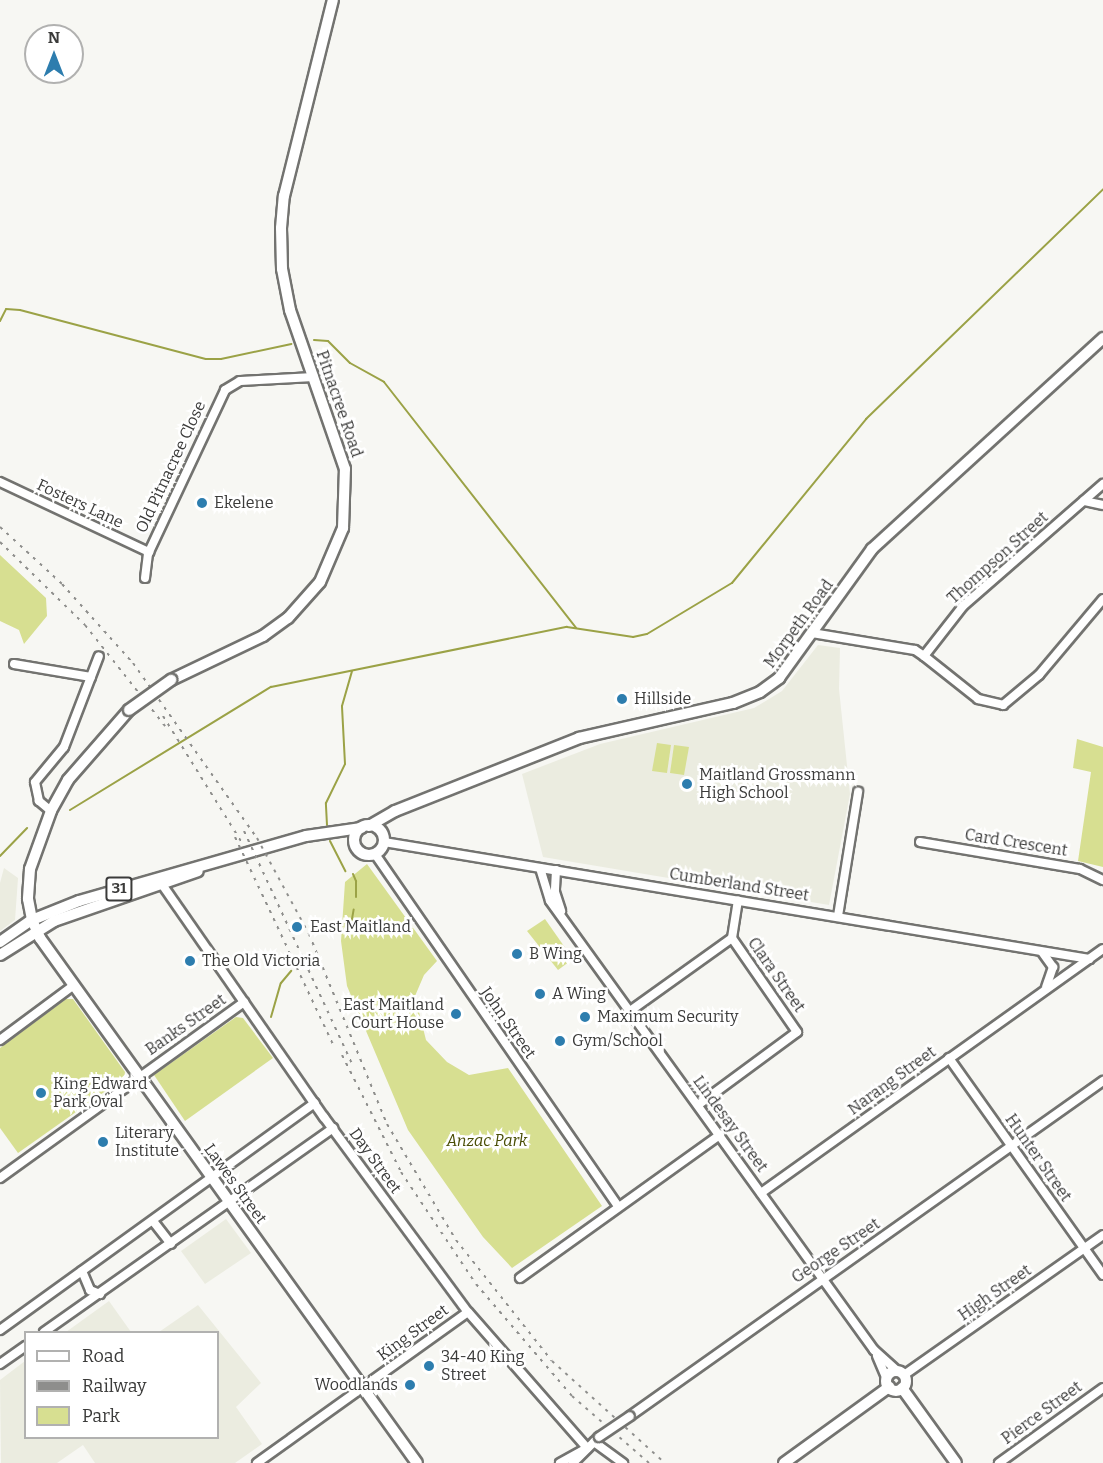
<!DOCTYPE html>
<style>
body{margin:0}
#map{position:relative;width:1103px;height:1463px;overflow:hidden;background:#f7f7f3;font-family:Bitter,serif}
div>[style]{position:absolute}
.built>*{inset:0;background:#ebece0}
.green>*{inset:0;background:#d7df91}
.stream>*{height:2px;margin:-1px;padding:0 1px;transform-origin:1px;border-radius:1px;background:#9ba246}
.roads{filter:drop-shadow(2px 0 #737370) drop-shadow(-2px 0 #737370) drop-shadow(0 2px #737370) drop-shadow(0 -2px #737370)}
.minor>*{height:8px;margin:-4px;padding:0 4px;transform-origin:4px;border-radius:4px;background:#fff}
.major>*{height:10px;margin:-5px;padding:0 5px;transform-origin:5px;border-radius:5px;background:#fff}
.major>.ring{margin:-5px;padding:0;box-sizing:content-box;background:none;border:10px solid #fff;border-radius:50%}
.rail>*{height:2px;margin-top:-1px;transform-origin:0;background:repeating-linear-gradient(90deg,#8e8e8c 0 3px,transparent 0 9px)}
.bridges{filter:drop-shadow(2px 0 #737370) drop-shadow(-2px 0 #737370) drop-shadow(0 2px #737370) drop-shadow(0 -2px #737370)}
.minor-bridge>*{height:8px;margin:-4px;padding:0 4px;transform-origin:4px;border-radius:4px;background:#fff}
.major-bridge>*{height:10px;margin:-5px;padding:0 5px;transform-origin:5px;border-radius:5px;background:#fff}
.dots>*{width:16px;height:16px;translate:-50% -50%;box-sizing:border-box;border:3px solid #fff;border-radius:50%}
span{translate:-50% -50%;white-space:nowrap;text-align:center;line-height:1.15;-webkit-text-stroke:5px #fff;paint-order:stroke}
.shield-label span{padding:2px 4px;background:#fff;border:2px solid;border-radius:4px;-webkit-text-stroke-width:0}
.shield-label{font-size:15px;color:#3b3b3a;font-weight:700}
.street-label{font-size:16px;color:#3b3b3a}
.poi-label{font-size:16px;color:#3b3b3a}
.left{translate:0 -50%;text-align:left}
.right{translate:-100% -50%;text-align:right}
.park-label{font-size:16px;color:#4a4e06;font-style:italic}
.legend{position:absolute;left:24px;top:1331px;width:195px;height:108px;box-sizing:border-box;background:#fff;border:2px solid #b1b1b0;margin:0;padding:8px 10px;list-style:none;font-size:18px;color:#3b3b3a}
.legend li{display:flex;align-items:center;gap:12px;height:30px}
.legend b{width:30px;border:2px solid #b1b1b0}
.north{position:absolute;left:24px;top:24px;width:60px;height:60px;box-sizing:border-box;background:#fff;border:2px solid #b1b1b0;border-radius:50%;rotate:0deg;font-size:16px;font-weight:700;line-height:24px;text-align:center;color:#3b3b3a}
.north::after{content:'';display:block;margin:auto;width:21px;height:27px;background:#2d7dae;clip-path:polygon(50% 0,100% 100%,50% 72%,0 100%)}
</style>
<div id="map">
<div class="built">
<i style="clip-path:polygon(818px 645px,840px 648px,839px 689px,850px 794px,829px 905px,543px 857px,522px 774px,600px 744px,754px 708px,782px 691px)"></i>
<i style="clip-path:polygon(4px 868px,18px 878px,15px 920px,0 931px,0 883px)"></i>
<i style="clip-path:polygon(226px 1219px,251px 1253px,205px 1284px,181px 1251px)"></i>
<i style="clip-path:polygon(109px 1301px,131px 1332px,66px 1332px)"></i>
<i style="clip-path:polygon(198px 1305px,261px 1383px,236px 1407px,262px 1444px,235px 1463px,95px 1463px,83px 1445px,57px 1463px,1px 1463px,0 1380px,25px 1361px,26px 1438px,218px 1438px,218px 1332px,159px 1332px)"></i>
</div>
<div class="green">
<i style="clip-path:polygon(0 555px,46px 598px,47px 616px,24px 644px,19px 630px,0 621px)"></i>
<i style="clip-path:polygon(1077px 739px,1103px 747px,1103px 867px,1078px 861px,1091px 772px,1073px 768px)"></i>
<i style="clip-path:polygon(657px 743px,671px 745px,667px 773px,652px 771px)"></i>
<i style="clip-path:polygon(674px 745px,689px 747px,684px 775px,670px 773px)"></i>
<i style="clip-path:polygon(367px 864px,437px 961px,424px 975px,415px 996px,426px 1040px,447px 1062px,469px 1075px,508px 1068px,602px 1206px,512px 1268px,483px 1237px,408px 1130px,347px 986px,341px 941px,345px 882px)"></i>
<i style="clip-path:polygon(545px 919px,573px 959px,558px 970px,527px 931px)"></i>
<i style="clip-path:polygon(66px 999px,73px 999px,125px 1072px,124px 1078px,18px 1153px,0 1128px,0 1048px)"></i>
<i style="clip-path:polygon(236px 1017px,243px 1018px,273px 1058px,185px 1121px,154px 1075px)"></i>
</div>
<div class="stream">
<i style="left:0;top:321px;width:13px;rotate:-63deg"></i>
<i style="left:6px;top:309px;width:14px;rotate:4deg"></i>
<i style="left:20px;top:310px;width:192px;rotate:14.8deg"></i>
<i style="left:206px;top:359px;width:15px"></i>
<i style="left:221px;top:359px;width:72px;rotate:-12.1deg"></i>
<i style="left:314px;top:340px;width:14px;rotate:4deg"></i>
<i style="left:328px;top:341px;width:31px;rotate:45deg"></i>
<i style="left:350px;top:363px;width:39px;rotate:29deg"></i>
<i style="left:384px;top:382px;width:312px;rotate:52deg"></i>
<i style="left:70px;top:810px;width:236px;rotate:-31.5deg"></i>
<i style="left:271px;top:687px;width:302px;rotate:-11.5deg"></i>
<i style="left:567px;top:627px;width:67px;rotate:8.6deg"></i>
<i style="left:633px;top:637px;width:14px;rotate:-12deg"></i>
<i style="left:647px;top:634px;width:99px;rotate:-31deg"></i>
<i style="left:732px;top:583px;width:212px;rotate:-50.7deg"></i>
<i style="left:866px;top:419px;width:330px;rotate:-44.1deg"></i>
<i style="left:327px;top:825px;width:22px;rotate:-93deg"></i>
<i style="left:326px;top:803px;width:43px;rotate:-64deg"></i>
<i style="left:345px;top:764px;width:58px;rotate:-93deg"></i>
<i style="left:342px;top:706px;width:36px;rotate:-74deg"></i>
<i style="left:330px;top:841px;width:34px;rotate:63deg"></i>
<i style="left:0;top:856px;width:39px;rotate:-46deg"></i>
<i style="left:353px;top:874px;width:8px;rotate:67deg"></i>
<i style="left:356px;top:881px;width:16px;rotate:90deg"></i>
<i style="left:349px;top:936px;width:27px;rotate:-80deg"></i>
<i style="left:271px;top:1017px;width:35px;rotate:-74deg"></i>
<i style="left:281px;top:983px;width:16px;rotate:-50deg"></i>
</div>
<div class="roads">
<div class="minor">
<i style="left:0;top:482px;width:165px;rotate:25.2deg"></i>
<i style="left:1084px;top:501px;width:19px;rotate:12deg"></i>
<i style="left:145px;top:578px;width:24px;rotate:-83deg"></i>
<i style="left:148px;top:554px;width:181px;rotate:-64.8deg"></i>
<i style="left:225px;top:390px;width:17px;rotate:-31deg"></i>
<i style="left:240px;top:381px;width:74px;rotate:-3.1deg"></i>
<i style="left:812px;top:633px;width:104px;rotate:9.4deg"></i>
<i style="left:915px;top:650px;width:11px;rotate:34deg"></i>
<i style="left:924px;top:656px;width:63px;rotate:-52deg"></i>
<i style="left:963px;top:606px;width:186px;rotate:-41.1deg"></i>
<i style="left:924px;top:656px;width:69px;rotate:38.5deg"></i>
<i style="left:978px;top:699px;width:26px;rotate:13deg"></i>
<i style="left:1003px;top:705px;width:47px;rotate:-39.8deg"></i>
<i style="left:1039px;top:675px;width:99px;rotate:-49.9deg"></i>
<i style="left:14px;top:664px;width:78px;rotate:9.6deg"></i>
<i style="left:51px;top:811px;width:16px;rotate:-140deg"></i>
<i style="left:39px;top:801px;width:19px;rotate:-102deg"></i>
<i style="left:35px;top:782px;width:45px;rotate:-50.4deg"></i>
<i style="left:64px;top:747px;width:97px;rotate:-69deg"></i>
<i style="left:384px;top:842px;width:715px;rotate:9.42deg"></i>
<i style="left:920px;top:842px;width:162px;rotate:9.6deg"></i>
<i style="left:1080px;top:869px;width:25px;rotate:26deg"></i>
<i style="left:375px;top:854px;width:428px;rotate:55.4deg"></i>
<i style="left:540px;top:868px;width:34px;rotate:73deg"></i>
<i style="left:550px;top:901px;width:554px;rotate:54.19deg"></i>
<i style="left:874px;top:1350px;width:31px;rotate:42deg"></i>
<i style="left:556px;top:870px;width:22px;rotate:93deg"></i>
<i style="left:555px;top:892px;width:20px;rotate:72deg"></i>
<i style="left:159px;top:880px;width:289px;rotate:55.2deg"></i>
<i style="left:324px;top:1117px;width:242px;rotate:53.6deg"></i>
<i style="left:468px;top:1312px;width:181px;rotate:48.8deg"></i>
<i style="left:838px;top:916px;width:126px;rotate:-80.8deg"></i>
<i style="left:1042px;top:952px;width:19px;rotate:54deg"></i>
<i style="left:1053px;top:967px;width:21px;rotate:109deg"></i>
<i style="left:630px;top:1011px;width:125px;rotate:-35.6deg"></i>
<i style="left:0;top:1040px;width:92px;rotate:-36.6deg"></i>
<i style="left:949px;top:1058px;width:266px;rotate:54.6deg"></i>
<i style="left:698px;top:1105px;width:123px;rotate:-36.4deg"></i>
<i style="left:797px;top:1032px;width:114px;rotate:-124.7deg"></i>
<i style="left:732px;top:938px;width:38px;rotate:-81deg"></i>
<i style="left:0;top:1178px;width:301px;rotate:-35.8deg"></i>
<i style="left:761px;top:1193px;width:420px;rotate:-35.5deg"></i>
<i style="left:153px;top:1221px;width:29px;rotate:52deg"></i>
<i style="left:82px;top:1271px;width:21px;rotate:67deg"></i>
<i style="left:90px;top:1290px;width:11px;rotate:22deg"></i>
<i style="left:520px;top:1278px;width:246px;rotate:-35.6deg"></i>
<i style="left:0;top:1330px;width:388px;rotate:-35.8deg"></i>
<i style="left:44px;top:1332px;width:354px;rotate:-35.2deg"></i>
<i style="left:877px;top:1356px;width:25px;rotate:67deg"></i>
<i style="left:0;top:1364px;width:32px;rotate:-35deg"></i>
<i style="left:904px;top:1375px;width:243px;rotate:-35.1deg"></i>
<i style="left:630px;top:1416px;width:580px;rotate:-35.31deg"></i>
<i style="left:594px;top:1442px;width:36px;rotate:36deg"></i>
<i style="left:257px;top:1463px;width:259px;rotate:-35.6deg"></i>
<i style="left:560px;top:1463px;width:31px;rotate:-29deg"></i>
<i style="left:573px;top:1463px;width:37px;rotate:-45deg"></i>
<i style="left:999px;top:1463px;width:128px;rotate:-35.8deg"></i>
</div>
<div class="major">
<i style="left:171px;top:680px;width:102px;rotate:-25.6deg"></i>
<i style="left:263px;top:636px;width:31px;rotate:-36deg"></i>
<i style="left:288px;top:618px;width:48px;rotate:-48.4deg"></i>
<i style="left:320px;top:582px;width:59px;rotate:-66.9deg"></i>
<i style="left:343px;top:528px;width:59px;rotate:-88.1deg"></i>
<i style="left:345px;top:469px;width:168px;rotate:-109.1deg"></i>
<i style="left:290px;top:310px;width:42px;rotate:-101deg"></i>
<i style="left:282px;top:269px;width:41px;rotate:-91.4deg"></i>
<i style="left:281px;top:228px;width:32px;rotate:-85deg"></i>
<i style="left:284px;top:196px;width:202px;rotate:-76deg"></i>
<i style="left:129px;top:710px;width:93px;rotate:131.1deg"></i>
<i style="left:68px;top:780px;width:35px;rotate:119deg"></i>
<i style="left:51px;top:811px;width:62px;rotate:109.9deg"></i>
<i style="left:30px;top:869px;width:30px;rotate:94deg"></i>
<i style="left:28px;top:899px;width:21px;rotate:79deg"></i>
<i style="left:32px;top:920px;width:20px;rotate:66deg"></i>
<i style="left:40px;top:938px;width:646px;rotate:54.32deg"></i>
<i class="ring" style="left:354px;top:825px;width:20px;height:20px"></i>
<i style="left:369px;top:826px;width:30px;rotate:-30deg"></i>
<i style="left:395px;top:811px;width:198px;rotate:-21.6deg"></i>
<i style="left:579px;top:738px;width:158px;rotate:-12.8deg"></i>
<i style="left:733px;top:703px;width:29px;rotate:-22deg"></i>
<i style="left:760px;top:692px;width:24px;rotate:-36deg"></i>
<i style="left:779px;top:678px;width:159px;rotate:-54.2deg"></i>
<i style="left:872px;top:549px;width:313px;rotate:-42.4deg"></i>
<i style="left:0;top:942px;width:39px;rotate:-35deg"></i>
<i style="left:32px;top:920px;width:51px;rotate:-22deg"></i>
<i style="left:79px;top:901px;width:236px;rotate:-16deg"></i>
<i style="left:306px;top:836px;width:56px;rotate:-8.3deg"></i>
<i style="left:0;top:955px;width:64px;rotate:-32.2deg"></i>
<i style="left:54px;top:921px;width:152px;rotate:-19.1deg"></i>
<i class="ring" style="left:886px;top:1371px;width:10px;height:10px"></i>
<i style="left:902px;top:1388px;width:92px;rotate:54.2deg"></i>
<i style="left:784px;top:1463px;width:130px;rotate:-35.9deg"></i>
</div>
</div>
<div class="rail">
<i style="left:0;top:527px;width:84px;rotate:42.6deg"></i>
<i style="left:62px;top:584px;width:106px;rotate:48.1deg"></i>
<i style="left:133px;top:663px;width:214px;rotate:54.7deg"></i>
<i style="left:257px;top:838px;width:109px;rotate:61.6deg"></i>
<i style="left:309px;top:934px;width:205px;rotate:67.7deg"></i>
<i style="left:387px;top:1124px;width:135px;rotate:59.3deg"></i>
<i style="left:456px;top:1240px;width:154px;rotate:51.6deg"></i>
<i style="left:552px;top:1361px;width:152px;rotate:42.1deg"></i>
<i style="left:0;top:542px;width:119px;rotate:44.3deg"></i>
<i style="left:85px;top:625px;width:129px;rotate:51.6deg"></i>
<i style="left:163px;top:716px;width:150px;rotate:58.1deg"></i>
<i style="left:244px;top:831px;width:255px;rotate:65.1deg"></i>
<i style="left:235px;top:837px;width:231px;rotate:64.7deg"></i>
<i style="left:342px;top:1055px;width:131px;rotate:63.2deg"></i>
<i style="left:401px;top:1172px;width:135px;rotate:56.2deg"></i>
<i style="left:476px;top:1284px;width:148px;rotate:49.4deg"></i>
<i style="left:572px;top:1396px;width:102px;rotate:41deg"></i>
</div>
<div class="bridges">
<div class="minor-bridge">
<i style="left:599px;top:1437px;width:37px;rotate:-34deg"></i>
</div>
<div class="major-bridge">
<i style="left:129px;top:710px;width:52px;rotate:-35.5deg"></i>
</div>
</div>
<div class="dots">
<i style="left:202px;top:503px;background:#2d7dae"></i>
<i style="left:622px;top:699px;background:#2d7dae"></i>
<i style="left:687px;top:784px;background:#2d7dae"></i>
<i style="left:297px;top:927px;background:#2d7dae"></i>
<i style="left:517px;top:954px;background:#2d7dae"></i>
<i style="left:190px;top:961px;background:#2d7dae"></i>
<i style="left:540px;top:994px;background:#2d7dae"></i>
<i style="left:456px;top:1014px;background:#2d7dae"></i>
<i style="left:585px;top:1017px;background:#2d7dae"></i>
<i style="left:560px;top:1041px;background:#2d7dae"></i>
<i style="left:41px;top:1093px;background:#2d7dae"></i>
<i style="left:103px;top:1142px;background:#2d7dae"></i>
<i style="left:429px;top:1366px;background:#2d7dae"></i>
<i style="left:410px;top:1385px;background:#2d7dae"></i>
</div>
<div class="shield-label">
<span style="left:119px;top:889px">31</span>
</div>
<div class="street-label">
<span style="left:339px;top:404px;rotate:71deg">Pitnacree Road</span>
<span style="left:171px;top:467px;rotate:-65deg">Old Pitnacree Close</span>
<span style="left:80px;top:504px;rotate:25deg">Fosters Lane</span>
<span style="left:998px;top:558px;rotate:-42deg">Thompson Street</span>
<span style="left:799px;top:624px;rotate:-54deg">Morpeth Road</span>
<span style="left:1016px;top:843px;rotate:9deg">Card Crescent</span>
<span style="left:739px;top:885px;rotate:9deg">Cumberland Street</span>
<span style="left:776px;top:975px;rotate:55deg">Clara Street</span>
<span style="left:508px;top:1023px;rotate:55deg">John Street</span>
<span style="left:186px;top:1025px;rotate:-35deg">Banks Street</span>
<span style="left:892px;top:1081px;rotate:-36deg">Narang Street</span>
<span style="left:730px;top:1124px;rotate:54deg">Lindesay Street</span>
<span style="left:1038px;top:1158px;rotate:55deg">Hunter Street</span>
<span style="left:375px;top:1161px;rotate:54deg">Day Street</span>
<span style="left:235px;top:1184px;rotate:54deg">Lawes Street</span>
<span style="left:836px;top:1251px;rotate:-34deg">George Street</span>
<span style="left:995px;top:1293px;rotate:-35deg">High Street</span>
<span style="left:413px;top:1333px;rotate:-36deg">King Street</span>
<span style="left:1042px;top:1413px;rotate:-36deg">Pierce Street</span>
</div>
<div class="poi-label">
<span class="left" style="left:214px;top:503px">Ekelene</span>
<span class="left" style="left:634px;top:699px">Hillside</span>
<span class="left" style="left:699px;top:784px">Maitland Grossmann<br>High School</span>
<span class="left" style="left:310px;top:927px">East Maitland</span>
<span class="left" style="left:529px;top:954px">B Wing</span>
<span class="left" style="left:202px;top:961px">The Old Victoria</span>
<span class="left" style="left:552px;top:994px">A Wing</span>
<span class="right" style="left:444px;top:1014px">East Maitland<br>Court House</span>
<span class="left" style="left:597px;top:1017px">Maximum Security</span>
<span class="left" style="left:572px;top:1041px">Gym/School</span>
<span class="left" style="left:53px;top:1093px">King Edward<br>Park Oval</span>
<span class="left" style="left:115px;top:1142px">Literary<br>Institute</span>
<span class="left" style="left:441px;top:1366px">34-40 King<br>Street</span>
<span class="right" style="left:398px;top:1385px">Woodlands</span>
</div>
<div class="park-label">
<span style="left:487px;top:1141px">Anzac Park</span>
</div>
<ul class="legend">
<li><b style="height:8px;background:#fff"></b>Road</li>
<li><b style="height:8px;background:#8e8e8c"></b>Railway</li>
<li><b style="height:16px;background:#d7df91"></b>Park</li>
</ul>
<div class="north">N</div>
</div>
